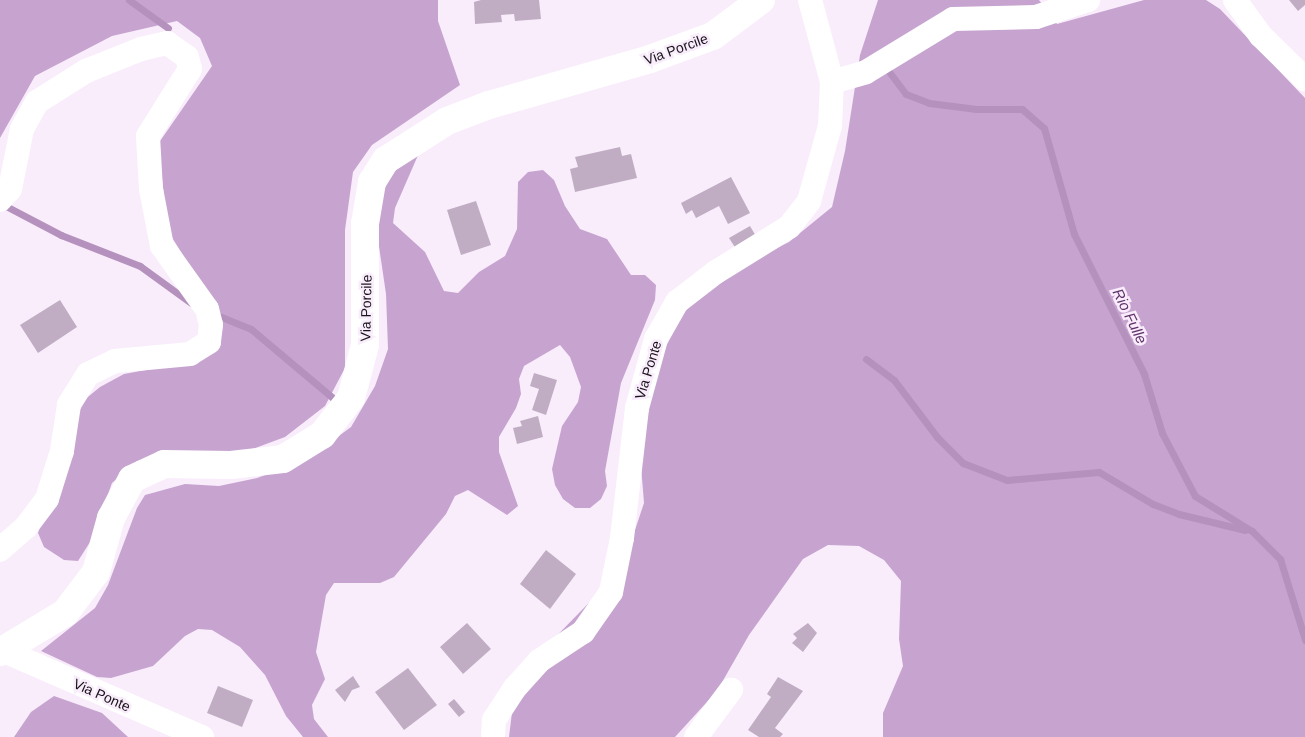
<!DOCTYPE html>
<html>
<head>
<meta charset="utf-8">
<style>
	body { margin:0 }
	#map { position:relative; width:1305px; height:737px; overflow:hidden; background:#f9edfc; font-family:Arial,sans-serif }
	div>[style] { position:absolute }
	.forest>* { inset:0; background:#c7a4d0 }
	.stream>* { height:7px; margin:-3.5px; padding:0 3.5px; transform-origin:3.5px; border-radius:3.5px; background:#b592bd }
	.building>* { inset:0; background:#c0adc4 }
	.street>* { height:24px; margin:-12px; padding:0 12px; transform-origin:12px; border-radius:12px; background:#fff }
	.secondary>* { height:28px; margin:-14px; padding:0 14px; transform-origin:14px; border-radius:14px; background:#fff }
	span { translate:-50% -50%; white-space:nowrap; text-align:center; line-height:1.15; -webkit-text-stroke:5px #f9edfc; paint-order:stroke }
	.street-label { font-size:14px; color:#19121a }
	.water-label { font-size:15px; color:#60336a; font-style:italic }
</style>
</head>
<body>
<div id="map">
	<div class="forest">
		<div style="clip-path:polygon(0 0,438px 0,438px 21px,460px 85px,372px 145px,353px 172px,345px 230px,345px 368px,325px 406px,285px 437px,250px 450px,137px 461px,112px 483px,92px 539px,78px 561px,64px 560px,44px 547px,38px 533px,78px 405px,100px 387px,124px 374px,195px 361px,215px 307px,168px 231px,158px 144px,212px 66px,200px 38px,177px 21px,112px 36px,35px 76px,0 138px)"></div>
		<div style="clip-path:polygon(878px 0,1039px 0,1057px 24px,1144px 0,1206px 0,1220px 9px,1305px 98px,1305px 737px,883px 737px,883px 713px,903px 666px,899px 639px,901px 581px,884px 560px,859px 546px,828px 545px,803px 559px,749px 635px,717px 691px,675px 737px,509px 737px,513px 704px,535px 658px,622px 569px,644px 503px,639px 441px,652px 374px,677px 312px,710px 281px,789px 242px,832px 207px,845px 151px,860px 55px)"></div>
		<div style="clip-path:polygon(419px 153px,395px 208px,393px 223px,425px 252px,444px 291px,458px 293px,479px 272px,505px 256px,517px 229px,518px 182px,528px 172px,543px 170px,554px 180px,565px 206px,580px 229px,607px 239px,631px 275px,645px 275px,656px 285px,655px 300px,621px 383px,605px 471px,607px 486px,601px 499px,590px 508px,575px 508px,563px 499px,555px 485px,552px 469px,562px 426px,578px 402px,581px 387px,570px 357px,560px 345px,524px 366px,519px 379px,521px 394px,516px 408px,499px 437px,499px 452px,518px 506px,507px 515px,468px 490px,455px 496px,446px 514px,394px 577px,380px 583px,334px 583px,326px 595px,316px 652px,325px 679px,312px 705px,314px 719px,328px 737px,303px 737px,286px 716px,265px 675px,240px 647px,212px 630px,198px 629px,185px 636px,153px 666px,111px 678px,97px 677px,41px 651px,95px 608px,108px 585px,137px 508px,145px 495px,185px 484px,219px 486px,257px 478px,306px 460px,351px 427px,375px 386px,388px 349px,386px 294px,376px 226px,386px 179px,404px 160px)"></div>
		<div style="clip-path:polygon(54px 696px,102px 713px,128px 737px,14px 737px,31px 712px)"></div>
	</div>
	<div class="stream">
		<div style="left:129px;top:0;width:48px;rotate:35.7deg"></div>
		<div style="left:890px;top:73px;width:26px;rotate:53deg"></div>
		<div style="left:906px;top:94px;width:25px;rotate:21deg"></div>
		<div style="left:929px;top:103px;width:48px;rotate:7.1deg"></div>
		<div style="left:977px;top:109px;width:45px"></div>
		<div style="left:1022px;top:109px;width:29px;rotate:41deg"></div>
		<div style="left:1044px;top:128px;width:110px;rotate:74.2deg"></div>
		<div style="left:1074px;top:234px;width:157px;rotate:63.4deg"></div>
		<div style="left:1144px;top:374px;width:62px;rotate:73deg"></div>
		<div style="left:1162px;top:433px;width:71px;rotate:62.4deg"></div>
		<div style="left:1195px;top:496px;width:67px;rotate:31.6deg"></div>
		<div style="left:1252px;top:531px;width:40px;rotate:45deg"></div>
		<div style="left:1280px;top:559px;width:85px;rotate:72.8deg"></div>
		<div style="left:2px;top:204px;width:67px;rotate:27.7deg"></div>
		<div style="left:61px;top:235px;width:85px;rotate:21.4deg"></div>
		<div style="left:140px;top:266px;width:63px;rotate:36deg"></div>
		<div style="left:214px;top:314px;width:40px;rotate:22deg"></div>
		<div style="left:251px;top:329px;width:116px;rotate:40.1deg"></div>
		<div style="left:866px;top:359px;width:35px;rotate:37deg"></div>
		<div style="left:894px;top:380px;width:71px;rotate:53deg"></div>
		<div style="left:937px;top:437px;width:37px;rotate:45deg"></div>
		<div style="left:963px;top:463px;width:47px;rotate:21.1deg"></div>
		<div style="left:1007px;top:480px;width:92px;rotate:-5deg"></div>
		<div style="left:1099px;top:472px;width:63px;rotate:30.7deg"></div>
		<div style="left:1153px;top:504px;width:28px;rotate:21deg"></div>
		<div style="left:1179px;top:514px;width:68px;rotate:13.6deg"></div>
	</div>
	<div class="building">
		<div style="clip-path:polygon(481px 0,539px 0,541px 19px,515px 21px,514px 14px,501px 15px,502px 22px,475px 24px,474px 2px)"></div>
		<div style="clip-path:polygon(1289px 0,1305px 0,1305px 5px,1298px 11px)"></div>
		<div style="clip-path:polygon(620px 147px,622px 156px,631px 154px,637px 178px,575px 192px,570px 169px,578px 167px,575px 157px)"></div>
		<div style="clip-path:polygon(731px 177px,750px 213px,728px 224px,719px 206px,696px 218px,692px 210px,686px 214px,681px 203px)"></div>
		<div style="clip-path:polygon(476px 201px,491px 245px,461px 255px,447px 210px)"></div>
		<div style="clip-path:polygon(750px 226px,760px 243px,740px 255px,729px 238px)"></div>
		<div style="clip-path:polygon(60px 300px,77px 327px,38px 353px,20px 325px)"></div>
		<div style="clip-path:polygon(534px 373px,557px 380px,546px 415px,532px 410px,539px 389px,530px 386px)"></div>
		<div style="clip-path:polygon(538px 416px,543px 437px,517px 444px,513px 428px,522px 426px,520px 421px)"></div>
		<div style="clip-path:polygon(546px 550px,576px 574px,550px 609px,520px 584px)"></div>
		<div style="clip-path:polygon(467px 623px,491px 649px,463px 674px,440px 647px)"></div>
		<div style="clip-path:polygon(808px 623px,817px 633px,803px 652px,792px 643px,797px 638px,793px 634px)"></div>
		<div style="clip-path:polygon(408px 668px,437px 705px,404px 730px,375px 692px)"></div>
		<div style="clip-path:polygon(353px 676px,360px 687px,352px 690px,345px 702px,335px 690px)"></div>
		<div style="clip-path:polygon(778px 677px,803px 691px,775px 728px,783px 734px,780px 737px,759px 737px,748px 730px,771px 697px,767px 694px)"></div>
		<div style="clip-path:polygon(218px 686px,253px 700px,242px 727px,207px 713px)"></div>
		<div style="clip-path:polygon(454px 699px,465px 712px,459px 717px,448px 704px)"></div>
	</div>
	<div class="street">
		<div style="left:1235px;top:0;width:44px;rotate:54.2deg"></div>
		<div style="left:1261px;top:36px;width:62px;rotate:44.3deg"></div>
		<div style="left:832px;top:82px;width:35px;rotate:-16deg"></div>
		<div style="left:866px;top:72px;width:102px;rotate:-31.3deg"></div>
		<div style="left:953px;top:19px;width:83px;rotate:-1.4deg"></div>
		<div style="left:1036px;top:17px;width:55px;rotate:-18.1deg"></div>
		<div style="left:0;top:200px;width:15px;rotate:-48deg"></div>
		<div style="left:10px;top:189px;width:61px;rotate:-78.7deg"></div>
		<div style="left:22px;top:129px;width:31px;rotate:-61deg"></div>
		<div style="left:37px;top:102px;width:58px;rotate:-32.3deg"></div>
		<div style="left:86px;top:71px;width:59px;rotate:-21.8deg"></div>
		<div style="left:141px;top:49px;width:27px;rotate:-13deg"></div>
		<div style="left:167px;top:43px;width:24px;rotate:35deg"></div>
		<div style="left:187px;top:57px;width:12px;rotate:76deg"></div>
		<div style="left:190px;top:69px;width:79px;rotate:122.1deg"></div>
		<div style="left:148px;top:136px;width:53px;rotate:86.8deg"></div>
		<div style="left:151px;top:189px;width:58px;rotate:79.1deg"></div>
		<div style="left:162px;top:246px;width:77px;rotate:54.5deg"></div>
		<div style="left:207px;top:309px;width:16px;rotate:76deg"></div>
		<div style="left:211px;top:325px;width:17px;rotate:97deg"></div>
		<div style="left:209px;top:342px;width:22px;rotate:148deg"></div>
		<div style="left:190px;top:354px;width:75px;rotate:174.7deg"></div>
		<div style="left:115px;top:361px;width:30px;rotate:154deg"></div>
		<div style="left:88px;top:374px;width:36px;rotate:122deg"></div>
		<div style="left:69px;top:405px;width:47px;rotate:98.7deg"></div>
		<div style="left:62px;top:451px;width:50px;rotate:107.4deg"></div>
		<div style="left:47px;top:499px;width:35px;rotate:127deg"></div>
		<div style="left:26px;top:527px;width:35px;rotate:139deg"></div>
		<div style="left:4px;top:651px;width:216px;rotate:23.5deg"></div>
		<div style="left:493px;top:737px;width:17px;rotate:-87deg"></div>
		<div style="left:494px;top:720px;width:38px;rotate:-57deg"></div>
		<div style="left:515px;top:688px;width:36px;rotate:-48deg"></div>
		<div style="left:539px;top:661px;width:53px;rotate:-33.4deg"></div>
		<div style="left:583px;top:632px;width:49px;rotate:-55deg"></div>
		<div style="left:611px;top:592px;width:55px;rotate:-78.5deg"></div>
		<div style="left:622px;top:538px;width:131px;rotate:-83.4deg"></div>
		<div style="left:637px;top:408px;width:72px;rotate:-74.6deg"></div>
		<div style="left:656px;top:339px;width:43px;rotate:-60.4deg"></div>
		<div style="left:677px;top:302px;width:49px;rotate:-37.6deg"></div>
		<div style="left:716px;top:272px;width:86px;rotate:-31.7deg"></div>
		<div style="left:789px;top:227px;width:33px;rotate:-52deg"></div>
		<div style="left:809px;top:201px;width:78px;rotate:-74.4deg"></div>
		<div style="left:830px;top:126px;width:44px;rotate:-87.4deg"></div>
		<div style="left:832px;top:82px;width:85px;rotate:-105deg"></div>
		<div style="left:696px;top:737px;width:59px;rotate:-53.3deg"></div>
	</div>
	<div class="secondary">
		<div style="left:0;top:652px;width:76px;rotate:-31deg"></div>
		<div style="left:65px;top:613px;width:51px;rotate:-52.9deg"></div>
		<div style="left:96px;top:572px;width:56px;rotate:-74.5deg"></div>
		<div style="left:111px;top:518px;width:44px;rotate:-61.7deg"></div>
		<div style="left:132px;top:479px;width:35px;rotate:-25deg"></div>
		<div style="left:164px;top:464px;width:67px;rotate:0.9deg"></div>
		<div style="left:231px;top:465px;width:52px;rotate:-6.6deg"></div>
		<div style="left:283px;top:459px;width:46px;rotate:-31.6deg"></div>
		<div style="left:322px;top:435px;width:47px;rotate:-51.9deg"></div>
		<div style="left:351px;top:398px;width:55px;rotate:-75.2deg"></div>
		<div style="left:365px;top:345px;width:121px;rotate:-90deg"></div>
		<div style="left:365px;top:224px;width:43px;rotate:-80.5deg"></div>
		<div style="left:372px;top:182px;width:26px;rotate:-58deg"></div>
		<div style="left:386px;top:160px;width:72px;rotate:-32.6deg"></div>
		<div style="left:447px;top:121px;width:45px;rotate:-20.9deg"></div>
		<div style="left:489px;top:105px;width:167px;rotate:-15.9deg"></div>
		<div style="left:650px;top:59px;width:67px;rotate:-20.1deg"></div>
		<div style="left:713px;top:36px;width:60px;rotate:-36.9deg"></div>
	</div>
	<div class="street-label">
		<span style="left:676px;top:49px;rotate:-20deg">Via Porcile</span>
		<span style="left:366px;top:308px;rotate:-89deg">Via Porcile</span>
		<span style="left:648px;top:370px;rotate:-73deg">Via Ponte</span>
		<span style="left:102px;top:695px;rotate:24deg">Via Ponte</span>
	</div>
	<div class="water-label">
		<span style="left:1130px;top:316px;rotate:64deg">Rio Fulle</span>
	</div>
</div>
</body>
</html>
